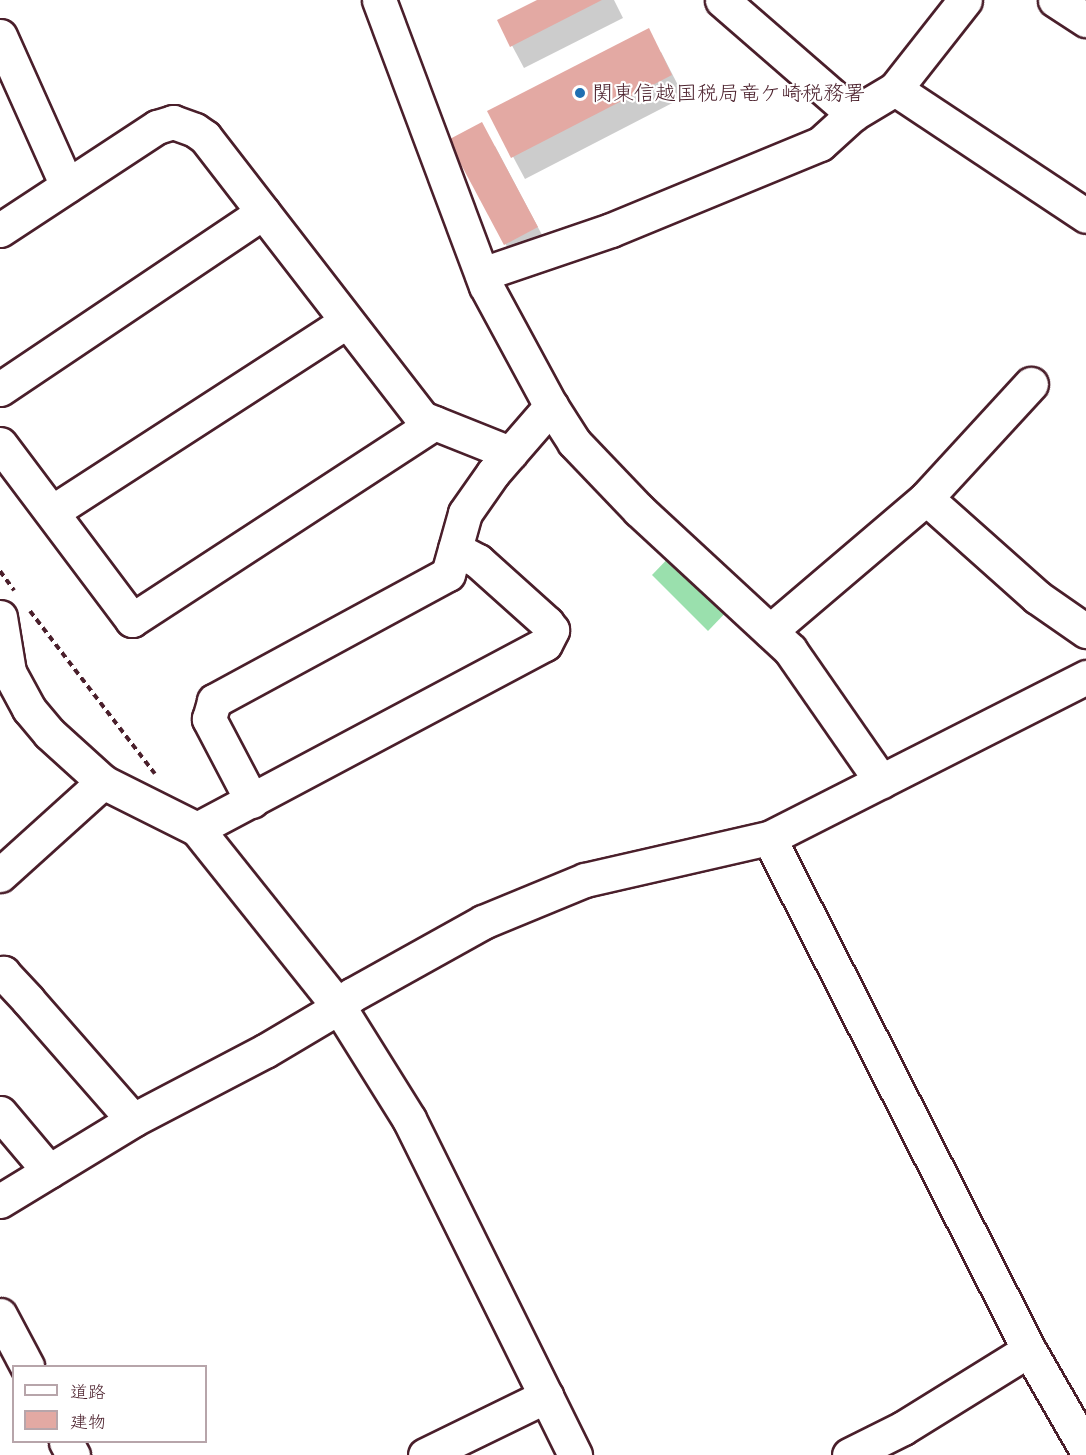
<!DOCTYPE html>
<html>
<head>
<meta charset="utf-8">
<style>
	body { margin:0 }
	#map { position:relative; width:1086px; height:1455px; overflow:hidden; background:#fff; font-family:Itim,"Klee One",sans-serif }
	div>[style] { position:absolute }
	.green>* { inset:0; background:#9ae0ad }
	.shadow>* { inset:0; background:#0003 }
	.building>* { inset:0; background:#e3a9a3 }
	.path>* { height:4px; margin-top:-2px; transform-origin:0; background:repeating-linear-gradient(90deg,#4a1f2b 0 6px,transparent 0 10.5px) }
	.roads { filter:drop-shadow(2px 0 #4a1f2b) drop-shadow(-2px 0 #4a1f2b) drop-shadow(0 2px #4a1f2b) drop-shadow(0 -2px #4a1f2b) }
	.minor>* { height:33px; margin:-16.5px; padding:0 16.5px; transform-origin:16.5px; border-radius:16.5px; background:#fff }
	.dots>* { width:16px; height:16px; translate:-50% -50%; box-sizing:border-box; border:3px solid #fff; border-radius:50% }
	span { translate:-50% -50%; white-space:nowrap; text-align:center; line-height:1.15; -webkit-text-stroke:4.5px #fff; paint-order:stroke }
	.poi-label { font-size:21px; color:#4a1f2b }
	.left { translate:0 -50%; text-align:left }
	.legend { position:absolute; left:12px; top:1365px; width:195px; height:78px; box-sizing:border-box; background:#fff; border:2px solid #b7a5aa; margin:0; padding:8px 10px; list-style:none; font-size:18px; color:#4a1f2b }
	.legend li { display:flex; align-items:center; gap:12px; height:30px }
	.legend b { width:30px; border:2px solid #b7a5aa }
</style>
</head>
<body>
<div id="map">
	<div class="green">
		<div style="clip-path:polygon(677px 549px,733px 605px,708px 631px,652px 575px)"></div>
	</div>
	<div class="shadow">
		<div style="clip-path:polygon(540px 0,614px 0,623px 18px,524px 68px,499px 21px)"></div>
		<div style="clip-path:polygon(661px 52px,684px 97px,525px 179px,489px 112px)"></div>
		<div style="clip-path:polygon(450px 141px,495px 146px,550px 250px,518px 267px)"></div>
	</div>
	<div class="building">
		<div style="clip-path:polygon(537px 0,602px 0,510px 47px,497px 20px)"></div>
		<div style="clip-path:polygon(649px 28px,672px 75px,511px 158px,487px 111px)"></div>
		<div style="clip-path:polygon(482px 122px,538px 227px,504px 245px,448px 140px)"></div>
	</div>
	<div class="path">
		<div style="left:0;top:571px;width:24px;rotate:54deg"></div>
		<div style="left:30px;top:611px;width:205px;rotate:52.5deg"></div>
	</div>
	<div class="roads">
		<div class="minor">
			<div style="left:379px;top:0;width:305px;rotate:69.5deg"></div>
			<div style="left:486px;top:286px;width:136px;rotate:61.6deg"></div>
			<div style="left:551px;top:406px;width:43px;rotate:57.4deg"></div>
			<div style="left:574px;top:442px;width:94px;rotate:46.3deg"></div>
			<div style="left:639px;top:510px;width:206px;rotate:42.8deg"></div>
			<div style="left:790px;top:650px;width:160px;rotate:55.2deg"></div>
			<div style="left:722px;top:0;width:174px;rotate:41deg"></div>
			<div style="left:1055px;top:0;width:37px;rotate:33deg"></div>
			<div style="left:0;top:36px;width:164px;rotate:65.9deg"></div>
			<div style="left:895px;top:89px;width:229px;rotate:33.6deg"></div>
			<div style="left:0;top:230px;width:188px;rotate:-33.3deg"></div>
			<div style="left:157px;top:127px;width:17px;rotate:-17deg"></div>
			<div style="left:173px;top:122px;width:23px;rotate:20deg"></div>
			<div style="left:195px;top:130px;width:12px;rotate:35deg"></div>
			<div style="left:205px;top:137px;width:355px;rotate:52.3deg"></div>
			<div style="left:422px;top:418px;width:95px;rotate:21.7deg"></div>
			<div style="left:482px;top:274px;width:136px;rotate:-18.8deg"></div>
			<div style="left:611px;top:230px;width:226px;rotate:-22.4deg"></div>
			<div style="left:820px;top:144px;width:45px;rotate:-42.3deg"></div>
			<div style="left:853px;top:114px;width:49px;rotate:-30.8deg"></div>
			<div style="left:895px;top:89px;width:113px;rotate:-51.8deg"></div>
			<div style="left:0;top:389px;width:317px;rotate:-33.9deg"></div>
			<div style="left:0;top:444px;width:220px;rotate:53.1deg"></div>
			<div style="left:132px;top:620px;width:361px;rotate:-33.1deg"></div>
			<div style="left:926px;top:498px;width:149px;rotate:41.7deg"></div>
			<div style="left:1037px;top:597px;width:60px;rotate:34.8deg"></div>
			<div style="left:52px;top:512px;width:351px;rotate:-32.9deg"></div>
			<div style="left:0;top:617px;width:56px;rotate:80.7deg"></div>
			<div style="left:9px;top:672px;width:42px;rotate:61.6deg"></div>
			<div style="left:29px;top:709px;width:31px;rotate:50deg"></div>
			<div style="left:49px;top:733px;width:73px;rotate:42.2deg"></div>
			<div style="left:103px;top:782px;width:105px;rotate:26.6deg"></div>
			<div style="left:197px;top:829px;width:394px;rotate:-28deg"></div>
			<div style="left:545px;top:644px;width:16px;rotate:-63deg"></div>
			<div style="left:552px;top:630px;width:9px;rotate:-126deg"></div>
			<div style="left:547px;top:623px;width:93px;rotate:-138.1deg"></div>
			<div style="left:478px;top:561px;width:26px;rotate:-152deg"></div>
			<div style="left:770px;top:631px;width:205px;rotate:-40.4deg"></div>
			<div style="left:926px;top:498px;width:155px;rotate:-47.4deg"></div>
			<div style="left:252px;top:801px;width:93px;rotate:-117.7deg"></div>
			<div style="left:209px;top:719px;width:19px;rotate:-74deg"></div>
			<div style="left:214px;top:701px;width:266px;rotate:-28.5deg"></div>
			<div style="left:448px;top:574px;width:63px;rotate:-74.4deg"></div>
			<div style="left:465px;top:513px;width:49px;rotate:-55deg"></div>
			<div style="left:493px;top:473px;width:89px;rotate:-49.1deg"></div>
			<div style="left:197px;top:829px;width:228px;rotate:51.4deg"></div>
			<div style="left:339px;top:1007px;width:132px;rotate:58deg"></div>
			<div style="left:409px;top:1119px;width:375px;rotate:63.7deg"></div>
			<div style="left:769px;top:838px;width:574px;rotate:63.08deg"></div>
			<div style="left:1029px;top:1350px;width:114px;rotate:60.1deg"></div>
			<div style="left:0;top:875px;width:139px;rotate:-42.1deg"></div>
			<div style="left:0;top:975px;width:4px;rotate:-34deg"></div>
			<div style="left:3px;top:973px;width:37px;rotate:47deg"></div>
			<div style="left:28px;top:1000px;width:159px;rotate:48.8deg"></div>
			<div style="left:0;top:1113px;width:76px;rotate:49.8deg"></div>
			<div style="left:0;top:1201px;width:156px;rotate:-31.3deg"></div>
			<div style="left:133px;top:1120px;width:149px;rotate:-27.6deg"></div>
			<div style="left:265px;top:1051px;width:86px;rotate:-30.7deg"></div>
			<div style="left:339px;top:1007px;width:18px;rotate:-43deg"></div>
			<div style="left:352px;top:995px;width:150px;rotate:-29.1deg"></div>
			<div style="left:483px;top:922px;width:110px;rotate:-22.4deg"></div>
			<div style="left:585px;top:880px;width:189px;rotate:-12.9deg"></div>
			<div style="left:769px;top:838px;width:356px;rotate:-26.9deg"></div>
			<div style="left:0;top:1315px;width:58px;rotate:62.1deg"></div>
			<div style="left:66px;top:1442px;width:15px;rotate:62deg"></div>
			<div style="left:425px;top:1455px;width:135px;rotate:-26deg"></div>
			<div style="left:849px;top:1455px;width:60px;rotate:-26.6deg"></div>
			<div style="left:903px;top:1428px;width:148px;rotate:-31.8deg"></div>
		</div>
	</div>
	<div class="dots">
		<div style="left:580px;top:93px;background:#1f6fb2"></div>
	</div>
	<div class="poi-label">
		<span class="left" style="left:592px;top:93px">関東信越国税局竜ケ崎税務署</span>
	</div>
	<ul class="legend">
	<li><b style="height:8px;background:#fff"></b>道路</li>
	<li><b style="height:16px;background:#e3a9a3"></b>建物</li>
	</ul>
</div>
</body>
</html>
